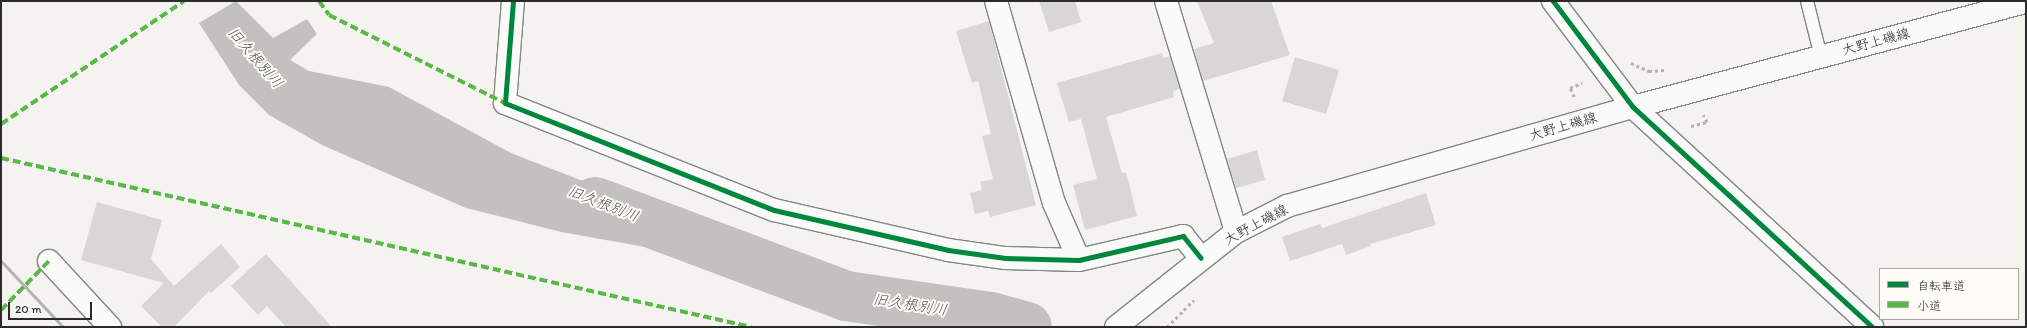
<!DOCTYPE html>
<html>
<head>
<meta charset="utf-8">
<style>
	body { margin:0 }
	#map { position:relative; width:2027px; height:328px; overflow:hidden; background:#f4f3f0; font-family:Itim,"Klee One",sans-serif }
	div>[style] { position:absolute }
	.water>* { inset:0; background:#c2c1be }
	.river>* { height:50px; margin:-25px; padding:0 25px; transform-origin:25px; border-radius:25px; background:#c2c1be }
	.building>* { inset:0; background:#d8d7d5 }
	.path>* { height:2.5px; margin-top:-1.25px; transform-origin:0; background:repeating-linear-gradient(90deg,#b3b2b1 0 3px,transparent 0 6px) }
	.roads { filter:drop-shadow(1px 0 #858584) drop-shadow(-1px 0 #858584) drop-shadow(0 1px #858584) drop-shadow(0 -1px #858584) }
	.service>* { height:12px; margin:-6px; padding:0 6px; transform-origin:6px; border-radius:6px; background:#fafaf8 }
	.minor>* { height:22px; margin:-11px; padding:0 11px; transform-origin:11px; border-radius:11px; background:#fafaf8 }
	.tertiary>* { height:22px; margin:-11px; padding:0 11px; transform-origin:11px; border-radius:11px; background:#fafaf8 }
	.secondary>* { height:22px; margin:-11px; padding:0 11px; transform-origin:11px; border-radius:11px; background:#fafaf8 }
	.rail>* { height:3px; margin:-1.5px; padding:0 1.5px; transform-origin:1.5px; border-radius:1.5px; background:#b3b2b1 }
	.quiet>* { height:4px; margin-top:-2px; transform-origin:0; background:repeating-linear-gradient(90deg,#58b947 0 8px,transparent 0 12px) }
	.cycleway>* { height:5px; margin:-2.5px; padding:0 2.5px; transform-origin:2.5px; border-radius:2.5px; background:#00873e }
	span { translate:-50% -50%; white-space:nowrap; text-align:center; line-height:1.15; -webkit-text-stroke:4px #fdfcf7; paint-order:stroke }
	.street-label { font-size:14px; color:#2b2b2b }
	.water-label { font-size:15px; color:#585857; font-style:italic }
	.frame { position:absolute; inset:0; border:2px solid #2b2b2b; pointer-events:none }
	.legend { position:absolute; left:1879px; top:268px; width:140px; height:52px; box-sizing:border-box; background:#fdfcf7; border:1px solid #a9a8a5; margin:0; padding:5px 7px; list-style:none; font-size:12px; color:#2b2b2b }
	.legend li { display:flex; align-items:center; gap:8px; height:20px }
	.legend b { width:20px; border:1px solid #a9a8a5 }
	.scale { position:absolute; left:8px; top:302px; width:84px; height:18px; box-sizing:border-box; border:2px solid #2b2b2b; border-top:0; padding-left:5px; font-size:12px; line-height:14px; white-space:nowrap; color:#2b2b2b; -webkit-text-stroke:3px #fdfcf7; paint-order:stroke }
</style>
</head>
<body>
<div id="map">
	<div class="water">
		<div style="clip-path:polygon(236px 1px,273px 38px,307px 19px,317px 34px,290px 60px,309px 71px,389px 87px,511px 153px,665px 213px,651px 248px,561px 232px,466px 208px,322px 145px,269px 115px,239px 85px,199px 23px)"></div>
	</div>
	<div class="river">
		<div style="left:595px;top:202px;width:268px;rotate:20.5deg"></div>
		<div style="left:846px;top:296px;width:146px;rotate:8.3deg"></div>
		<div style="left:990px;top:317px;width:38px;rotate:15deg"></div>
	</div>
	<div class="building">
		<div style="clip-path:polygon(1039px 1px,1075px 1px,1081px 22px,1049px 32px)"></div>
		<div style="clip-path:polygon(1197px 1px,1271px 1px,1290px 55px,1203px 81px,1194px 49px,1214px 43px)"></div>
		<div style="clip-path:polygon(989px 21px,1036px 205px,990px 217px,988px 211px,975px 214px,970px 193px,982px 190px,980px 182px,993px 179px,982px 136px,991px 134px,978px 81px,972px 83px,956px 31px)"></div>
		<div style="clip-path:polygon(1162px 53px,1163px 58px,1170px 56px,1180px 89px,1173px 91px,1174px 97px,1106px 117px,1122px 173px,1126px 172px,1137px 216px,1085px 230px,1073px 185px,1097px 179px,1081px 119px,1069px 122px,1057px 83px)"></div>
		<div style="clip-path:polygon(1295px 57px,1339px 70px,1326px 114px,1282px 101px)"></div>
		<div style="clip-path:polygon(1257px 150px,1265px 180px,1236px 188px,1227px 159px)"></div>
		<div style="clip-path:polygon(1426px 193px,1436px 225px,1370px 244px,1371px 246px,1346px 255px,1342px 244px,1290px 261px,1282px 237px,1320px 224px,1322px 228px)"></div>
		<div style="clip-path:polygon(97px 202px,162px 220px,151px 259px,174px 286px,221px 244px,240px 267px,211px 293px,209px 291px,174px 327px,162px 327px,141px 306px,164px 283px,81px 260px)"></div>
		<div style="clip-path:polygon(266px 254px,332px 327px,286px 327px,267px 306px,258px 315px,231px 286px)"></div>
	</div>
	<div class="path">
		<div style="left:1631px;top:63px;width:20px;rotate:24deg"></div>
		<div style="left:1649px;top:71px;width:17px;rotate:-3deg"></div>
		<div style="left:1574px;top:97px;width:10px;rotate:-114deg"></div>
		<div style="left:1570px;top:88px;width:13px;rotate:-23deg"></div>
		<div style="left:1691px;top:126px;width:16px;rotate:-14deg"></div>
		<div style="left:1707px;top:122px;width:8px;rotate:-120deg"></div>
		<div style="left:1167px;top:327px;width:38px;rotate:-45deg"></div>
	</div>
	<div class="roads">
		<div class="service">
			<div style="left:1807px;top:1px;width:58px;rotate:76deg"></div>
		</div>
		<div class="minor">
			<div style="left:513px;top:1px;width:102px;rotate:94.5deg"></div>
			<div style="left:505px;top:103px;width:289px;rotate:21.7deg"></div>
			<div style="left:774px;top:210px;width:179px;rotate:12.9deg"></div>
			<div style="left:948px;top:250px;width:58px;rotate:8deg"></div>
			<div style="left:1005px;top:258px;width:74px;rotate:1.5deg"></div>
			<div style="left:1079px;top:260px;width:107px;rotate:-13deg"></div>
			<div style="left:1183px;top:236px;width:28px;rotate:51deg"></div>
			<div style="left:996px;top:1px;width:210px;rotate:74deg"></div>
			<div style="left:1054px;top:203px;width:62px;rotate:66.3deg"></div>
			<div style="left:1166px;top:1px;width:241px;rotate:73.1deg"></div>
			<div style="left:49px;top:261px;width:90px;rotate:47.3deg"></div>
		</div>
		<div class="tertiary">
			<div style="left:1553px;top:1px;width:133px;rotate:53deg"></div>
			<div style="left:1633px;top:107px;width:325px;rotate:42.6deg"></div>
		</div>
		<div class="secondary">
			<div style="left:1116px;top:327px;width:153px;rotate:-38.4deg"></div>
			<div style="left:1236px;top:232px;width:57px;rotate:-27deg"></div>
			<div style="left:1287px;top:206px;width:360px;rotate:-16deg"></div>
			<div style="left:1633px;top:107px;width:407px;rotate:-15deg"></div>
		</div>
	</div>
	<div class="rail">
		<div style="left:1px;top:261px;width:91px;rotate:46.8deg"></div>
	</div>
	<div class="quiet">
		<div style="left:319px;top:1px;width:17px;rotate:54deg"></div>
		<div style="left:329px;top:15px;width:197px;rotate:26.6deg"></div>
		<div style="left:1px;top:124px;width:220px;rotate:-33.9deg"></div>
		<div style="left:1px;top:158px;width:769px;rotate:12.7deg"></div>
		<div style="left:1px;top:310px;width:69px;rotate:-45.6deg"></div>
	</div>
	<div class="cycleway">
		<div style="left:513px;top:1px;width:102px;rotate:94.5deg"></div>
		<div style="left:505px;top:103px;width:289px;rotate:21.7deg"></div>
		<div style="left:774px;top:210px;width:179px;rotate:12.9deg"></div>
		<div style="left:948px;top:250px;width:58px;rotate:8deg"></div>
		<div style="left:1005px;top:258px;width:74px;rotate:1.5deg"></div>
		<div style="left:1079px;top:260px;width:107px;rotate:-13deg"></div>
		<div style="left:1183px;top:236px;width:28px;rotate:51deg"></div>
		<div style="left:1553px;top:1px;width:133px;rotate:53deg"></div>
		<div style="left:1633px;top:107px;width:325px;rotate:42.6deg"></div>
	</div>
	<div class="street-label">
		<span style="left:1876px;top:42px;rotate:-15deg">大野上磯線</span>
		<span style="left:1563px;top:127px;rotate:-16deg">大野上磯線</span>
		<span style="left:1256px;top:225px;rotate:-28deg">大野上磯線</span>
	</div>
	<div class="water-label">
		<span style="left:255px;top:58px;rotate:49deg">旧久根別川</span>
		<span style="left:603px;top:204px;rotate:21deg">旧久根別川</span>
		<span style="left:910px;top:305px;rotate:9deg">旧久根別川</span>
	</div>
	<div class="frame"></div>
	<ul class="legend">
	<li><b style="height:5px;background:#00873e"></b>自転車道</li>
	<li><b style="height:5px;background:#58b947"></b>小道</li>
	</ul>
	<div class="scale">20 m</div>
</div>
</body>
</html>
